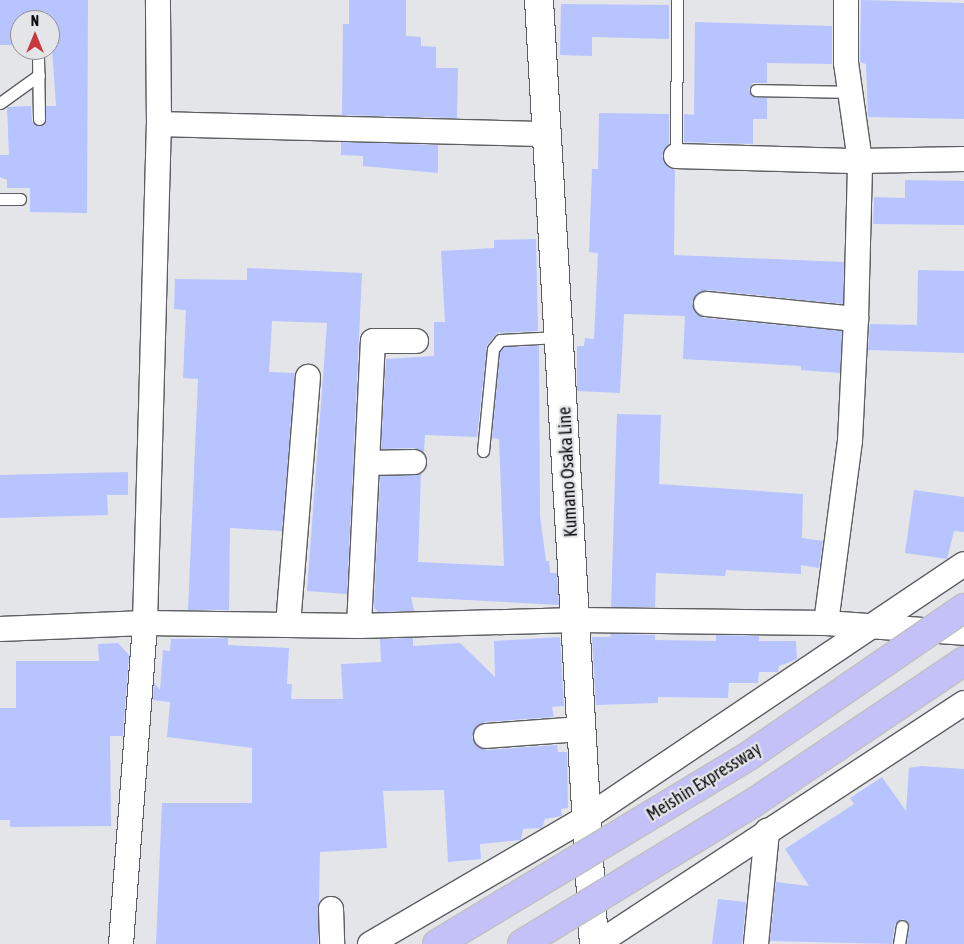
<!DOCTYPE html>
<html>
<head>
<meta charset="utf-8">
<style>
	body { margin:0 }
	#map { position:relative; width:964px; height:944px; overflow:hidden; background:#e4e5e9; font-family:"Asap Condensed",sans-serif }
	div>[style] { position:absolute }
	.building>* { inset:0; background:#b7c4ff }
	.roads { filter:drop-shadow(1px 0 #5d5e61) drop-shadow(-1px 0 #5d5e61) drop-shadow(0 1px #5d5e61) drop-shadow(0 -1px #5d5e61) }
	.lane>* { height:11px; margin:-5.5px; padding:0 5.5px; transform-origin:5.5px; border-radius:5.5px; background:#fff }
	.street>* { height:24px; margin:-12px; padding:0 12px; transform-origin:12px; border-radius:12px; background:#fff }
	.secondary>* { height:28px; margin:-14px; padding:0 14px; transform-origin:14px; border-radius:14px; background:#fff }
	.bridges { filter:drop-shadow(1px 0 #c0c0c1) drop-shadow(-1px 0 #c0c0c1) drop-shadow(0 1px #c0c0c1) drop-shadow(0 -1px #c0c0c1) }
	.highway-bridge>* { height:28px; margin:-14px; padding:0 14px; transform-origin:14px; border-radius:14px; background:#c4c1f8 }
	span { translate:-50% -50%; white-space:nowrap; text-align:center; line-height:1.15; -webkit-text-stroke:4.5px #e4e5e9; paint-order:stroke }
	.street-label { font-size:18px; color:#0d0d0f }
	.north { position:absolute; left:10px; top:10px; width:50px; height:50px; box-sizing:border-box; background:#e4e5e9; border:1px solid #8e8f92; border-radius:50%; rotate:0deg; font-size:14px; font-weight:700; line-height:20px; text-align:center; color:#0d0d0f }
	.north::after { content:''; display:block; margin:auto; width:18px; height:22px; background:#c7383c; clip-path:polygon(50% 0,100% 100%,50% 72%,0 100%) }
</style>
</head>
<body>
<div id="map">
	<div class="building">
		<div style="clip-path:polygon(0 0,88px 0,87px 213px,30px 212px,30px 188px,7px 188px,7px 180px,0 177px,0 155px,9px 155px,7px 107px,31px 106px,32px 122px,40px 126px,46px 122px,46px 106px,56px 106px,50px 20px,20px 20px,20px 45px,0 45px)"></div>
		<div style="clip-path:polygon(349px 0,406px 0,406px 36px,421px 37px,421px 46px,436px 47px,436px 68px,458px 68px,457px 118px,342px 115px,343px 24px,349px 24px)"></div>
		<div style="clip-path:polygon(861px 0,964px 3px,964px 119px,868px 117px,866px 64px,860px 62px)"></div>
		<div style="clip-path:polygon(561px 4px,669px 5px,669px 39px,592px 37px,592px 56px,560px 55px)"></div>
		<div style="clip-path:polygon(695px 22px,832px 26px,832px 64px,767px 63px,767px 83px,753px 83px,749px 89px,753px 97px,767px 98px,767px 119px,753px 119px,753px 144px,684px 142px,684px 114px,694px 115px)"></div>
		<div style="clip-path:polygon(599px 113px,669px 114px,669px 145px,662px 156px,668px 167px,675px 170px,674px 255px,844px 262px,843px 304px,707px 290px,695px 296px,692px 303px,698px 315px,705px 318px,842px 331px,840px 373px,801px 370px,801px 366px,683px 359px,685px 316px,624px 314px,620px 393px,577px 391px,577px 346px,584px 346px,585px 338px,594px 339px,598px 253px,589px 252px,592px 169px,598px 169px)"></div>
		<div style="clip-path:polygon(341px 142px,438px 145px,438px 173px,363px 166px,363px 156px,341px 155px)"></div>
		<div style="clip-path:polygon(905px 180px,964px 181px,964px 225px,873px 224px,874px 197px,905px 198px)"></div>
		<div style="clip-path:polygon(536px 239px,538px 331px,497px 333px,487px 345px,477px 437px,425px 435px,424px 453px,414px 448px,381px 449px,386px 359px,434px 356px,434px 322px,445px 322px,441px 251px,494px 248px,494px 240px)"></div>
		<div style="clip-path:polygon(247px 268px,362px 273px,347px 594px,307px 591px,327px 323px,272px 321px,269px 372px,295px 373px,282px 531px,230px 528px,229px 610px,188px 610px,198px 379px,183px 378px,186px 310px,174px 309px,175px 279px,247px 280px)"></div>
		<div style="clip-path:polygon(918px 270px,964px 271px,964px 353px,868px 350px,870px 324px,917px 325px)"></div>
		<div style="clip-path:polygon(539px 346px,540px 516px,546px 561px,549px 561px,550px 573px,557px 573px,559px 605px,411px 597px,414px 611px,378px 612px,374px 608px,380px 476px,421px 474px,418px 562px,504px 566px,499px 439px,492px 438px,500px 352px,504px 347px)"></div>
		<div style="clip-path:polygon(617px 414px,661px 415px,659px 484px,803px 494px,802px 538px,823px 541px,819px 568px,801px 565px,801px 574px,726px 570px,725px 576px,656px 573px,655px 607px,611px 607px)"></div>
		<div style="clip-path:polygon(128px 472px,128px 495px,107px 495px,108px 515px,0 518px,0 475px)"></div>
		<div style="clip-path:polygon(914px 490px,964px 497px,964px 532px,954px 531px,947px 559px,905px 553px)"></div>
		<div style="clip-path:polygon(611px 634px,655px 635px,655px 640px,716px 641px,716px 635px,759px 636px,759px 641px,796px 641px,797px 659px,779px 666px,778px 672px,759px 672px,758px 683px,729px 683px,728px 698px,658px 697px,658px 703px,596px 705px,592px 637px,610px 637px)"></div>
		<div style="clip-path:polygon(560px 637px,564px 706px,552px 707px,554px 717px,485px 722px,474px 730px,472px 737px,475px 744px,487px 750px,557px 745px,558px 752px,567px 752px,568px 808px,561px 809px,562px 816px,545px 819px,542px 828px,523px 829px,521px 840px,480px 844px,481px 859px,448px 862px,444px 790px,383px 791px,387px 848px,320px 852px,318px 944px,156px 944px,162px 803px,252px 803px,252px 748px,167px 737px,170px 702px,153px 700px,154px 683px,160px 690px,163px 650px,170px 651px,171px 639px,228px 638px,228px 645px,289px 648px,287px 684px,292px 684px,291px 699px,343px 699px,341px 664px,381px 662px,380px 639px,413px 638px,413px 646px,460px 643px,495px 677px,494px 641px)"></div>
		<div style="clip-path:polygon(118px 643px,129px 655px,123px 736px,110px 736px,111px 826px,10px 827px,10px 820px,0 820px,0 708px,16px 708px,16px 661px,99px 661px,98px 644px)"></div>
		<div style="clip-path:polygon(921px 766px,964px 769px,964px 944px,907px 944px,909px 924px,903px 919px,895px 924px,892px 944px,770px 941px,776px 882px,809px 886px,785px 849px,854px 804px,850px 798px,882px 777px,906px 811px,909px 768px)"></div>
		<div style="clip-path:polygon(718px 899px,746px 902px,742px 944px,712px 944px)"></div>
	</div>
	<div class="roads">
		<div class="lane">
			<div style="left:38px;top:55px;width:64px;rotate:89.1deg"></div>
			<div style="left:756px;top:90px;width:94px;rotate:1.2deg"></div>
			<div style="left:0;top:103px;width:48px;rotate:-35.7deg"></div>
			<div style="left:676px;top:156px;width:156px;rotate:-89.6deg"></div>
			<div style="left:0;top:199px;width:20px"></div>
			<div style="left:483px;top:451px;width:102px;rotate:-84.4deg"></div>
			<div style="left:493px;top:349px;width:11px;rotate:-52deg"></div>
			<div style="left:500px;top:340px;width:59px;rotate:-2.9deg"></div>
			<div style="left:899px;top:944px;width:18px;rotate:-81deg"></div>
		</div>
		<div class="street">
			<div style="left:159px;top:124px;width:388px;rotate:1.5deg"></div>
			<div style="left:676px;top:156px;width:184px;rotate:1.6deg"></div>
			<div style="left:860px;top:161px;width:104px;rotate:-1.1deg"></div>
			<div style="left:706px;top:304px;width:151px;rotate:5.7deg"></div>
			<div style="left:367px;top:463px;width:47px;rotate:-1.2deg"></div>
			<div style="left:826px;top:623px;width:184px;rotate:-82.5deg"></div>
			<div style="left:850px;top:441px;width:122px;rotate:-87.2deg"></div>
			<div style="left:856px;top:319px;width:158px;rotate:-88.5deg"></div>
			<div style="left:860px;top:161px;width:99px;rotate:-98.1deg"></div>
			<div style="left:846px;top:63px;width:63px;rotate:-90deg"></div>
			<div style="left:288px;top:625px;width:249px;rotate:-85.4deg"></div>
			<div style="left:359px;top:626px;width:285px;rotate:-87.2deg"></div>
			<div style="left:373px;top:341px;width:43px"></div>
			<div style="left:0;top:629px;width:145px;rotate:-2.4deg"></div>
			<div style="left:145px;top:623px;width:214px;rotate:0.8deg"></div>
			<div style="left:359px;top:626px;width:218px;rotate:-1.6deg"></div>
			<div style="left:577px;top:620px;width:249px;rotate:0.7deg"></div>
			<div style="left:826px;top:623px;width:138px;rotate:4.1deg"></div>
			<div style="left:486px;top:736px;width:96px;rotate:-4.2deg"></div>
			<div style="left:331px;top:909px;width:35px;rotate:88deg"></div>
			<div style="left:121px;top:944px;width:322px;rotate:-85.7deg"></div>
			<div style="left:145px;top:623px;width:499px;rotate:-88.4deg"></div>
			<div style="left:159px;top:124px;width:124px;rotate:-90.5deg"></div>
			<div style="left:370px;top:944px;width:250px;rotate:-30.3deg"></div>
			<div style="left:586px;top:818px;width:455px;rotate:-33.9deg"></div>
			<div style="left:597px;top:944px;width:439px;rotate:-33.3deg"></div>
			<div style="left:756px;top:944px;width:114px;rotate:-84.4deg"></div>
		</div>
		<div class="secondary">
			<div style="left:539px;top:0;width:946px;rotate:86.67deg"></div>
		</div>
	</div>
	<div class="bridges">
		<div class="highway-bridge">
			<div style="left:437px;top:944px;width:366px;rotate:-31.1deg"></div>
			<div style="left:750px;top:755px;width:260px;rotate:-34.5deg"></div>
			<div style="left:522px;top:944px;width:271px;rotate:-31.4deg"></div>
			<div style="left:753px;top:803px;width:254px;rotate:-33.9deg"></div>
		</div>
	</div>
	<div class="street-label">
		<span style="left:568px;top:472px;rotate:-93deg">Kumano Osaka Line</span>
		<span style="left:704px;top:782px;rotate:-32deg">Meishin Expressway</span>
	</div>
	<div class="north">N</div>
</div>
</body>
</html>
